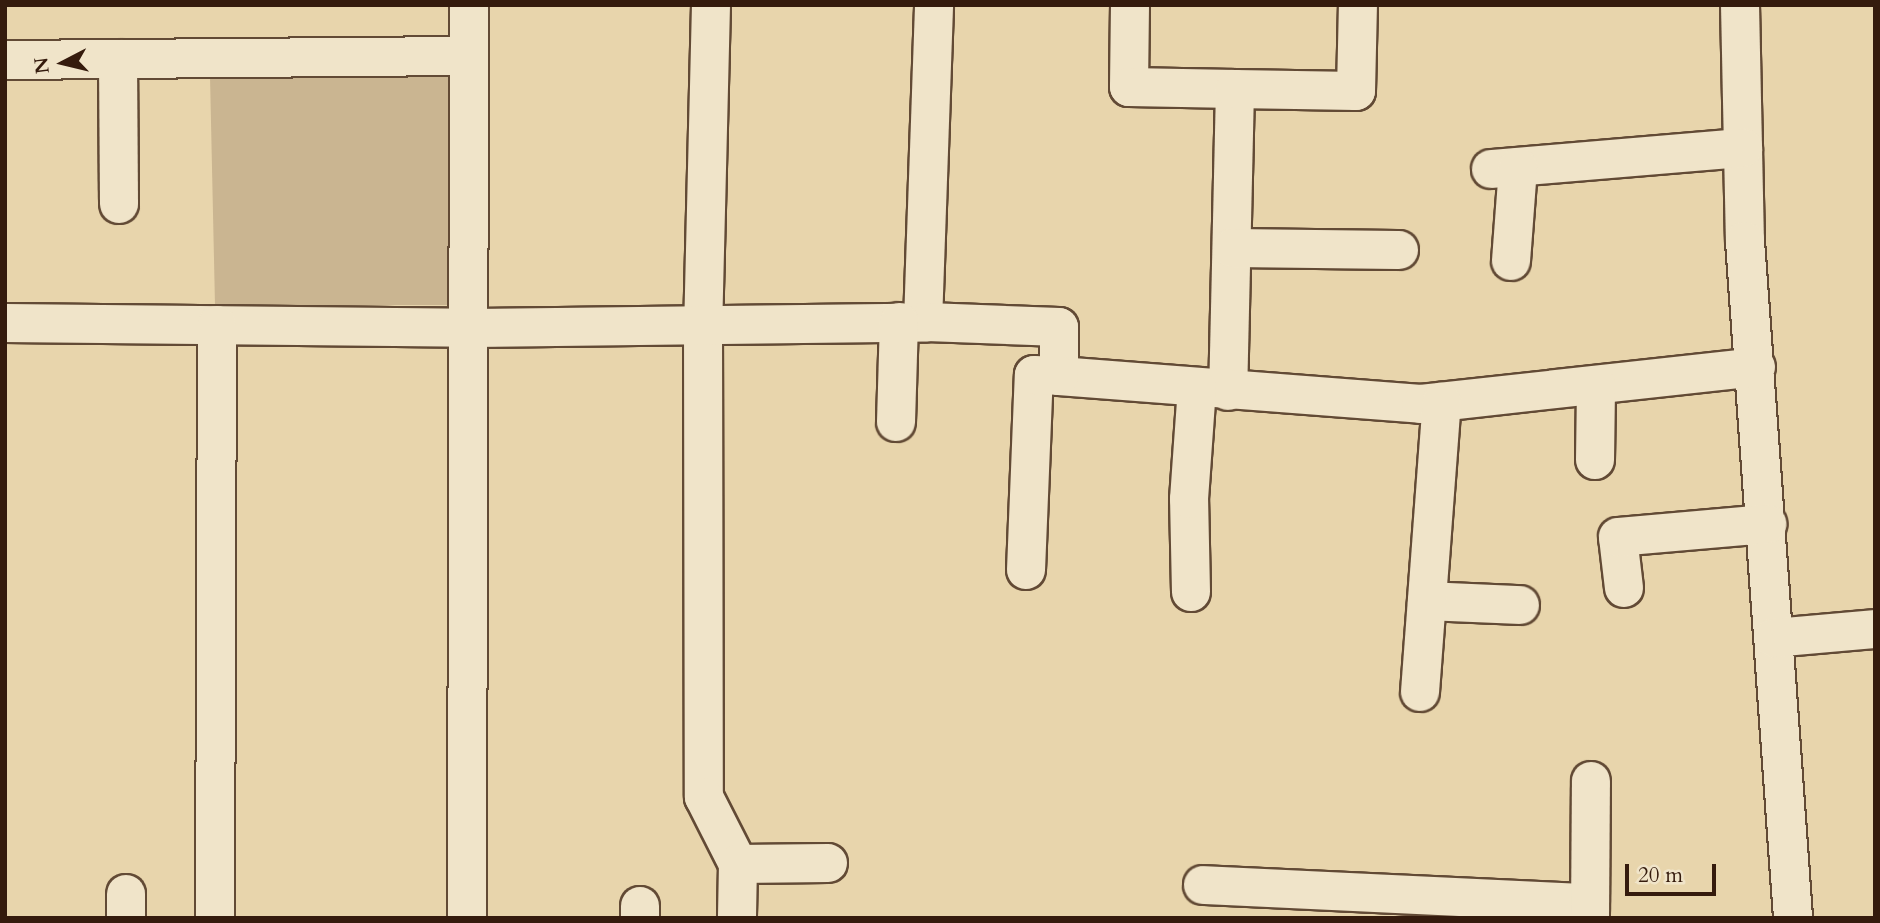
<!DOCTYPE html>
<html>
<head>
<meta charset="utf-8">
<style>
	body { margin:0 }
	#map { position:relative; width:1880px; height:923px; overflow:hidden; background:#e8d5ac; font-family:Cardo,serif }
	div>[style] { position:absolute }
	.green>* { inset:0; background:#cab591 }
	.roads { filter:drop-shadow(2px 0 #624a35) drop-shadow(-2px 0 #624a35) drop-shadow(0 2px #624a35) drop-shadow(0 -2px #624a35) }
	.minor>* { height:38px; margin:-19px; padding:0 19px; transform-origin:19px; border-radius:19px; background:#f0e4c9 }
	span { translate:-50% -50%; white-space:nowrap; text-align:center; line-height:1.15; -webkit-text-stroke:5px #f0e4c9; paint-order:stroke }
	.frame { position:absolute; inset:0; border:7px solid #351b0d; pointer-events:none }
	.north { position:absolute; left:28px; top:28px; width:70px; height:70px; -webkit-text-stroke:5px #f0e4c9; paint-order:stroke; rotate:263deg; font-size:19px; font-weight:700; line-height:28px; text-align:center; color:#351b0d }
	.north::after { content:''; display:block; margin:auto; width:24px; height:32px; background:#351b0d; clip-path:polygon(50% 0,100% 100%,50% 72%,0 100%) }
	.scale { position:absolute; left:1625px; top:864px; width:91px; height:32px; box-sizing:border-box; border:4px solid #351b0d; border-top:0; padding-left:9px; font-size:21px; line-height:24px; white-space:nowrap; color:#351b0d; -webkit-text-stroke:5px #f0e4c9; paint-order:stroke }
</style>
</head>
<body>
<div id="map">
	<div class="green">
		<div style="clip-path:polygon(458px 75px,450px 305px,215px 305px,210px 76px)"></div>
	</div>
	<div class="roads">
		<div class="minor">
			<div style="left:711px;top:5px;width:319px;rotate:91.4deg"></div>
			<div style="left:703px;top:324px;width:473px;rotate:89.9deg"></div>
			<div style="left:704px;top:797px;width:75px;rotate:63.1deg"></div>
			<div style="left:738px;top:864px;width:54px;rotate:91.1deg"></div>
			<div style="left:1130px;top:5px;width:82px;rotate:90.7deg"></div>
			<div style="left:1129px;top:87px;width:106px;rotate:1.1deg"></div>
			<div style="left:1235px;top:89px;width:302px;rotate:91.3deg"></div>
			<div style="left:1740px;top:5px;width:236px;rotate:88.8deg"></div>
			<div style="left:1745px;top:241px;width:679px;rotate:85.94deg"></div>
			<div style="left:118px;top:59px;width:145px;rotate:89.6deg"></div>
			<div style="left:5px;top:60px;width:464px;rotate:-0.5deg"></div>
			<div style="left:1235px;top:89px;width:121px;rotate:0.9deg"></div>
			<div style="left:1356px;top:91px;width:86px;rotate:-88.7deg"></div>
			<div style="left:1491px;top:169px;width:253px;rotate:-4.8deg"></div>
			<div style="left:1232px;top:248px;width:167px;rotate:0.7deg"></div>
			<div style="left:1511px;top:261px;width:94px;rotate:-85.7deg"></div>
			<div style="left:923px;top:322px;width:317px;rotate:-88deg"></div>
			<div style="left:5px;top:323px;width:463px;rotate:0.6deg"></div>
			<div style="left:468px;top:328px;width:459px;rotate:-0.7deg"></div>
			<div style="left:927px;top:322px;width:132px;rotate:2.2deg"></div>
			<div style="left:1059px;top:327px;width:49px;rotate:90deg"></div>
			<div style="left:1059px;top:376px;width:363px;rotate:4.4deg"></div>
			<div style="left:1421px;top:404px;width:337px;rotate:-6.3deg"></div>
			<div style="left:896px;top:422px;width:100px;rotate:-88.3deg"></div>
			<div style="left:1595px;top:460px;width:75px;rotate:-89.2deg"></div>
			<div style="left:1026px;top:570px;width:195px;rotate:-87.7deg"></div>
			<div style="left:1034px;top:375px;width:25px;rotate:2deg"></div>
			<div style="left:1624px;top:588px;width:51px;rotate:-96.7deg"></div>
			<div style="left:1618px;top:537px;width:150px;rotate:-5deg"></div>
			<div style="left:1191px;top:592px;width:93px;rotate:-91.2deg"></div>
			<div style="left:1189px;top:499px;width:111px;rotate:-85.9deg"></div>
			<div style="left:1427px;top:601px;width:93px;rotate:2.5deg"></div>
			<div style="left:1774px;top:638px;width:101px;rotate:-5.1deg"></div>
			<div style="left:1420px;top:692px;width:291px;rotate:-85.7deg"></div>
			<div style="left:738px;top:864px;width:90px;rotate:-0.6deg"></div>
			<div style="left:1203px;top:885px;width:387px;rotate:2.7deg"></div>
			<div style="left:126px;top:894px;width:24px;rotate:90deg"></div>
			<div style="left:640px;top:906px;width:12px;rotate:90deg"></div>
			<div style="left:215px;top:918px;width:593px;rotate:-89.81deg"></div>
			<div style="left:467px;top:918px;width:913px;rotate:-89.87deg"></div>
			<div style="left:1590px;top:918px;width:137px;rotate:-89.6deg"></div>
		</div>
	</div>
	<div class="frame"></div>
	<div class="north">N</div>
	<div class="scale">20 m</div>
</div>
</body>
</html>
